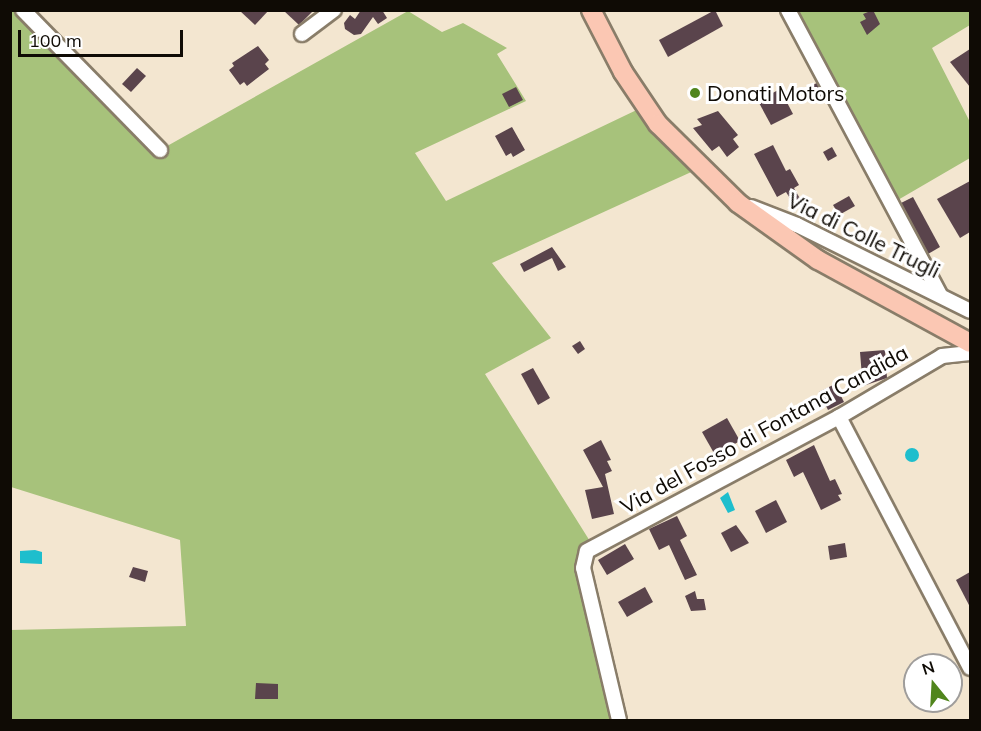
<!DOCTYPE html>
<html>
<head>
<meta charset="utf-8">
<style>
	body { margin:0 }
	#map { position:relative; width:981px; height:731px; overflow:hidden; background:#f3e6d0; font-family:Mulish,sans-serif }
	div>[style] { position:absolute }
	.green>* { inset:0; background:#a7c27b }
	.water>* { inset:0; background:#1ebecd }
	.round { border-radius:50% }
	.building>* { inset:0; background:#5a444c }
	.roads { filter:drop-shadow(2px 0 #897d69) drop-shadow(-2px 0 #897d69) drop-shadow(0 2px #897d69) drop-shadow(0 -2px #897d69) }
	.minor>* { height:14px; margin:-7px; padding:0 7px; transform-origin:7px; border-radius:7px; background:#fff }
	.major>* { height:18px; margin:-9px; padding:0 9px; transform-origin:9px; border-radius:9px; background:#fbc7b3 }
	.dots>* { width:16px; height:16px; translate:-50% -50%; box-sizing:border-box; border:3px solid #fff; border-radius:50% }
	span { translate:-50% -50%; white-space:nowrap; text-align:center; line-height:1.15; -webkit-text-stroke:6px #fff; paint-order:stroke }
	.poi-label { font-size:21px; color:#0f0b05 }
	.left { translate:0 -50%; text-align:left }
	.street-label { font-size:21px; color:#0f0b05 }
	.frame { position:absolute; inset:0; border:12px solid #0f0b05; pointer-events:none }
	.north { position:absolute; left:903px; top:653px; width:60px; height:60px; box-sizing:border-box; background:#fff; border:2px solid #9f9d9b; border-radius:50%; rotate:342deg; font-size:16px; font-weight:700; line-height:24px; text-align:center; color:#0f0b05 }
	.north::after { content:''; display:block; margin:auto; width:21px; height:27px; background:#50851c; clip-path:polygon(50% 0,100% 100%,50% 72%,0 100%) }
	.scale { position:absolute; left:18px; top:30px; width:165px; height:27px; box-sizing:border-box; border:3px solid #0f0b05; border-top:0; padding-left:8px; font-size:18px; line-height:21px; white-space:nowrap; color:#0f0b05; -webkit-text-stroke:4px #fff; paint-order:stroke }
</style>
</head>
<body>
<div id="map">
	<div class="green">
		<div style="clip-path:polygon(11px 11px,25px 11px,160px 150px,408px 11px,442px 32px,463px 23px,507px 48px,497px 54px,526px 101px,415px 153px,446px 201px,645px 106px,700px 168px,492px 263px,551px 338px,485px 374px,593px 546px,583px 556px,619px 720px,11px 720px,10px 630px,186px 626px,180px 540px,11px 487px)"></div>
		<div style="clip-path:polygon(788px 11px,970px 11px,970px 25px,932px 48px,970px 122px,970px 158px,891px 204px)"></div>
	</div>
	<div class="water">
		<div class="round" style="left:905px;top:448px;width:14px;height:14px"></div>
		<div style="clip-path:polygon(728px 492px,735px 510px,728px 513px,720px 498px)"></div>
		<div style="clip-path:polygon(35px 550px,42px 552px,42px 564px,20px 563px,20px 551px)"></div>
	</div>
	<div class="building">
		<div style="clip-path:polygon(239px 10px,269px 10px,255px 25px)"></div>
		<div style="clip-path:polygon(283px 10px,314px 10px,299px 25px)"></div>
		<div style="clip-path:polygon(361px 10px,382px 10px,387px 18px,378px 24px,373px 17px,361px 34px,354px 35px,345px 29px,344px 23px,350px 15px,355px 19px)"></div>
		<div style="clip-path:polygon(715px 10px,723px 26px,668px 57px,659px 40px)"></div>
		<div style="clip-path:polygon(873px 10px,880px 24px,867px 35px,860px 22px,866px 19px,863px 14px)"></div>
		<div style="clip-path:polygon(258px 46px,269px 60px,265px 64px,269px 69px,247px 86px,244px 82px,240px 85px,229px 70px,234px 66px,232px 63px)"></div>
		<div style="clip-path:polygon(970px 49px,970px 87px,950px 62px)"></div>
		<div style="clip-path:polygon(137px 68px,146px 76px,131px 92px,122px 84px)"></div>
		<div style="clip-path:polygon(817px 83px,823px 96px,816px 99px,810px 86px)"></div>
		<div style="clip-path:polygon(516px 87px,523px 100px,509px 107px,502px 94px)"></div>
		<div style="clip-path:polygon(780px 89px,793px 114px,771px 125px,758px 101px)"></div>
		<div style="clip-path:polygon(718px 111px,738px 135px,733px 139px,739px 147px,727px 157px,719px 146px,712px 151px,693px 128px,702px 125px,697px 119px)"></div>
		<div style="clip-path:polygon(512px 127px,525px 150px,513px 157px,511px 153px,506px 156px,495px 136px)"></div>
		<div style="clip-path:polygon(773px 145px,786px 171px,790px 169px,799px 185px,794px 188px,803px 204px,796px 208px,786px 192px,777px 197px,754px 154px)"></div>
		<div style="clip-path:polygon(832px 147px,837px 156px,828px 161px,823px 152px)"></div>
		<div style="clip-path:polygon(970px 181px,970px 232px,960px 238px,937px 199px)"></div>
		<div style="clip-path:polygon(849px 196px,855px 206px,839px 215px,833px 205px)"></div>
		<div style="clip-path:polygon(913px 197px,940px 247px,928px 254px,901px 203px)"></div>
		<div style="clip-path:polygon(552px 247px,566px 267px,558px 271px,552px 258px,524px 272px,520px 264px)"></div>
		<div style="clip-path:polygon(580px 341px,585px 349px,578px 354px,572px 346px)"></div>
		<div style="clip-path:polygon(885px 350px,887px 378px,857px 388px,856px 377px,862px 377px,860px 352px)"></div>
		<div style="clip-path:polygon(533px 368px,550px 398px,538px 405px,521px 374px)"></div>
		<div style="clip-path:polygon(835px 384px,844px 402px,828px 410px,819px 392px)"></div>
		<div style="clip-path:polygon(727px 418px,740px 441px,715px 455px,702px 432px)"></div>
		<div style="clip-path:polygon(601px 440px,611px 460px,607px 461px,612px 471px,605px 474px,614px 514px,592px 519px,585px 490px,603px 487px,583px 450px)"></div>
		<div style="clip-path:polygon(814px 445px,830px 481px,835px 479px,842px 494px,838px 495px,841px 500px,821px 510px,803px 472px,794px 477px,786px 460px)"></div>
		<div style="clip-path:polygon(776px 500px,787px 522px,766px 533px,755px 511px)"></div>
		<div style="clip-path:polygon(677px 516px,687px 536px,680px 540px,697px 575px,685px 580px,669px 545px,659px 550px,649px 529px)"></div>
		<div style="clip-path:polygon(736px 525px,749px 543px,731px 552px,721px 533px)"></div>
		<div style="clip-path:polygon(845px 543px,847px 557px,830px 560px,828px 546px)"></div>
		<div style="clip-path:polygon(625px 544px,634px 559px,607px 575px,598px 560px)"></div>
		<div style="clip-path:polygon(133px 567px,148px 571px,145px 582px,129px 577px)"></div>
		<div style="clip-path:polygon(970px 572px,970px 607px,956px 580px)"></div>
		<div style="clip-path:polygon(645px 587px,653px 602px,627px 617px,618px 602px)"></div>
		<div style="clip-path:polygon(695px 591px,697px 599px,704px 599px,706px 610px,691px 611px,685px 596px)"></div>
		<div style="clip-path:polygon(256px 683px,278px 684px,278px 699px,255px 699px)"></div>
	</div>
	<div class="roads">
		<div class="minor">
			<div style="left:23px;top:10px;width:196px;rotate:45.6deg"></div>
			<div style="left:788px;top:10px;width:323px;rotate:61.9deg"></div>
			<div style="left:302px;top:34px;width:40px;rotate:-37deg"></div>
			<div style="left:751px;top:207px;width:49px;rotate:21.4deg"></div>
			<div style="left:797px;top:225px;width:193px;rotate:26.4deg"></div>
			<div style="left:839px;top:417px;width:283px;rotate:62.4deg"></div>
			<div style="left:619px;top:720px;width:156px;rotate:-103.3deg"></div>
			<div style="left:583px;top:568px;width:17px;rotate:-77deg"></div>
			<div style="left:587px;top:551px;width:285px;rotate:-28deg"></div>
			<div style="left:839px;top:417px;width:120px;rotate:-30.6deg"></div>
			<div style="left:942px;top:356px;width:28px;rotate:-6deg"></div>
		</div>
		<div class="major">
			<div style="left:591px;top:10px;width:70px;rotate:62.7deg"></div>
			<div style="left:623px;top:72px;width:63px;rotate:56.1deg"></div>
			<div style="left:658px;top:124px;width:112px;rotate:44.6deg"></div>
			<div style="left:738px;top:203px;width:98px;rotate:35.5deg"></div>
			<div style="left:818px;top:260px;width:173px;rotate:28.6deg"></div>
		</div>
	</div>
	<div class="dots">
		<div style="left:695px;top:93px;background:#50851c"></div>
	</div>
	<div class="poi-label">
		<span class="left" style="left:707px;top:93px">Donati Motors</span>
	</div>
	<div class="street-label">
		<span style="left:864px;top:235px;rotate:26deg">Via di Colle Trugli</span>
		<span style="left:764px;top:429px;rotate:-29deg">Via del Fosso di Fontana Candida</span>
	</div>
	<div class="frame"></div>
	<div class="north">N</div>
	<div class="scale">100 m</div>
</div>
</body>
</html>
